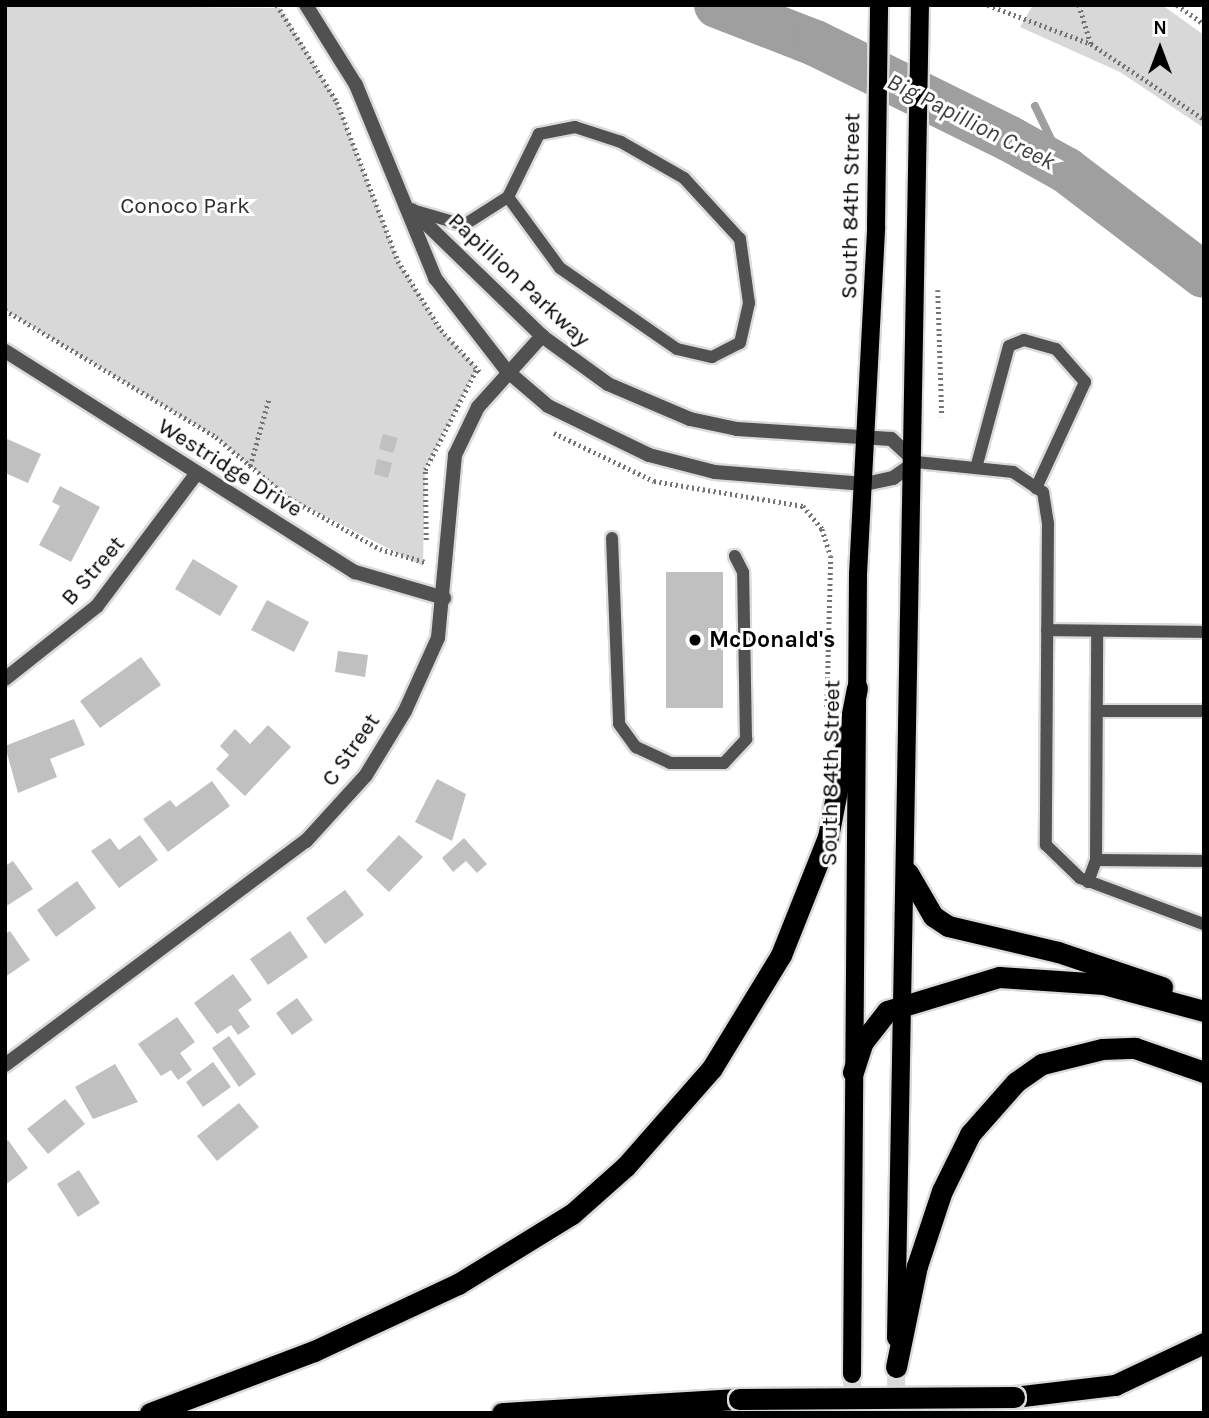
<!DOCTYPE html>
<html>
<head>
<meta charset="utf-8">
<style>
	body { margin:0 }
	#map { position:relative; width:1209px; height:1418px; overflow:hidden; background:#fff; font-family:Karla,sans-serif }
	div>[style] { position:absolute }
	.green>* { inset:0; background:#d8d8d8 }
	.stream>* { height:8px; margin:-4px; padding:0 4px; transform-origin:4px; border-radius:4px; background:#9f9f9f }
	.river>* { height:46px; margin:-23px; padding:0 23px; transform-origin:23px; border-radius:23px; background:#9f9f9f }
	.building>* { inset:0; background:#c0c0c0 }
	.primary-tunnel>* { height:18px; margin-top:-9px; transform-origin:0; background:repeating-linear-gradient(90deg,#d9d9d9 0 18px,transparent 0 27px) }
	.path>* { height:4.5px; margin-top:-2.25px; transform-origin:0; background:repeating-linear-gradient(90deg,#737373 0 2px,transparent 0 5.5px) }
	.roads { filter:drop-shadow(2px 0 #dbdbdb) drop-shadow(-2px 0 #dbdbdb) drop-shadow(0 2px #dbdbdb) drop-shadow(0 -2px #dbdbdb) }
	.lane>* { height:12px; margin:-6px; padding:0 6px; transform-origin:6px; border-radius:6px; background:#515151 }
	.street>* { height:14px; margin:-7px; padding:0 7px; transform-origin:7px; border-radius:7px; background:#515151 }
	.primary>* { height:18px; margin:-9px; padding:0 9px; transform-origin:9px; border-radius:9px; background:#000 }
	.highway>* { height:21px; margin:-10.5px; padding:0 10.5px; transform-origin:10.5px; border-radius:10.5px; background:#000 }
	.bridges { filter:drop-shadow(2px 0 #dbdbdb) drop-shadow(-2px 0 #dbdbdb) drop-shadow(0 2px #dbdbdb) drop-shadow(0 -2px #dbdbdb) }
	.highway-bridge>* { height:21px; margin:-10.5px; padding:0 10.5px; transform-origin:10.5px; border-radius:10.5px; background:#000 }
	.dots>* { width:19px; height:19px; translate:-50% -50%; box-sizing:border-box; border:4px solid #fff; border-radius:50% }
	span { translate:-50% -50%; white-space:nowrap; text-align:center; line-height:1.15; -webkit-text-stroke:6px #fff; paint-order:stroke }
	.park-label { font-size:23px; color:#2f2f2f }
	.street-label { font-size:23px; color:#000 }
	.poi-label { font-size:23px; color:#000; font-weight:700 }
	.left { translate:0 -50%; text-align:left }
	.water-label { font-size:24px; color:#404040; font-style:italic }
	.frame { position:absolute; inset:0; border:7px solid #000; pointer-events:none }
	.north { position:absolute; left:1125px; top:14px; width:70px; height:70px; -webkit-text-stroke:5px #fff; paint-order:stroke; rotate:0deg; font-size:19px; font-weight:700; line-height:28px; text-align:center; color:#000 }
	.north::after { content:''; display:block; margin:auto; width:24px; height:32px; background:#000; clip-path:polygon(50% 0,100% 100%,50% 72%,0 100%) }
</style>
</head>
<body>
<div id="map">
	<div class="green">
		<div style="clip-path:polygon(5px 5px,280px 8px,337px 102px,398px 261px,441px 330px,477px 368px,425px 469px,423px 566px,289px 498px,216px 437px,5px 310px)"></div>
		<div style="clip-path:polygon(1033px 5px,1162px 5px,1204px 35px,1204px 128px,1120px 72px,1020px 27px)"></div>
	</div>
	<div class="stream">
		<div style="left:1035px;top:106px;width:71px;rotate:64.2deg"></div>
	</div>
	<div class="river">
		<div style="left:717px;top:5px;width:105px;rotate:21.2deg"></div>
		<div style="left:815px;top:43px;width:217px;rotate:26.2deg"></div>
		<div style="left:1010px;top:139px;width:64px;rotate:29deg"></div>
		<div style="left:1066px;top:170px;width:173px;rotate:37.3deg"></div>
	</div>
	<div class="building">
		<div style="clip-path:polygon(383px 434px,398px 438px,393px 453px,379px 449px)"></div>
		<div style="clip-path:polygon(5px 438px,41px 454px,28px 483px,5px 473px)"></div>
		<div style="clip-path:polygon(377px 459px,392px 463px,388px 478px,374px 474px)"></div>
		<div style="clip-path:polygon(60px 486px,100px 507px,71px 562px,39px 545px,60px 506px,52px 502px)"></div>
		<div style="clip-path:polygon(193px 559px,238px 586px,220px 616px,175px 589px)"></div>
		<div style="clip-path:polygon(666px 572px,723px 572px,723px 708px,666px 708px)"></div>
		<div style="clip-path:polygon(267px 600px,309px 622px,294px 652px,251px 630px)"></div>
		<div style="clip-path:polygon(338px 651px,368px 655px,365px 677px,335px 672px)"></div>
		<div style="clip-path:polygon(141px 657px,161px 685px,100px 728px,80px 701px)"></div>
		<div style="clip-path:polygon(74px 719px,85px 745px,50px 759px,57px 777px,18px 793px,5px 746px)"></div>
		<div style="clip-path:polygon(268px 725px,291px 747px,245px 796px,216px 769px,229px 755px,220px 746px,235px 729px,250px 744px)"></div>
		<div style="clip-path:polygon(437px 779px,466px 794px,452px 841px,415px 822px)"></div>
		<div style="clip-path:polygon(212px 781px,230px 806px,168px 852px,143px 819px,170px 800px,176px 807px)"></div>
		<div style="clip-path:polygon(140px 835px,158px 860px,119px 888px,91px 851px,110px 838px,119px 850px)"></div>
		<div style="clip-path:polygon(399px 835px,423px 857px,389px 892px,366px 870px)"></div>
		<div style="clip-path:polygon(464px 838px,487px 864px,477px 873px,466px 861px,453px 872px,442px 858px)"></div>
		<div style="clip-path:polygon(13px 861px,33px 889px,5px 907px,5px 866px)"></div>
		<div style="clip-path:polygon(77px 881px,96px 908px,56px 937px,37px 910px)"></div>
		<div style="clip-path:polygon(345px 890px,364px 915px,325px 944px,306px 918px)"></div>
		<div style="clip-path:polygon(10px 931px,30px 960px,5px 977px,5px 934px)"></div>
		<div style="clip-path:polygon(290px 931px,308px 957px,268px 985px,250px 959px)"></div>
		<div style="clip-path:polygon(233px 974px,252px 1000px,238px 1010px,250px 1027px,238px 1035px,231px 1025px,217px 1034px,194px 1003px)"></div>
		<div style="clip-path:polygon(297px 998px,313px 1020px,292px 1035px,276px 1013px)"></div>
		<div style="clip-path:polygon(177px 1017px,195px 1042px,180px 1053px,192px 1070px,178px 1080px,171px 1070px,161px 1076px,138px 1044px)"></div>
		<div style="clip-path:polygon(229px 1036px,256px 1074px,239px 1087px,212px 1048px)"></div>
		<div style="clip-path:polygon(213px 1062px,231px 1087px,203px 1107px,186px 1082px)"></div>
		<div style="clip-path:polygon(115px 1064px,138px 1102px,93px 1119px,75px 1087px)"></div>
		<div style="clip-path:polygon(65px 1099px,85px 1124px,48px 1154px,27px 1129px)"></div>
		<div style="clip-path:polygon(239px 1103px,259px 1127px,217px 1161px,197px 1136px)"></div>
		<div style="clip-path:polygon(8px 1140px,28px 1168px,5px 1185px,5px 1143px)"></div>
		<div style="clip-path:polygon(79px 1170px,100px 1203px,78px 1217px,57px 1184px)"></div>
	</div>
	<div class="primary-tunnel">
		<div style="left:852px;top:1374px;width:39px;rotate:89deg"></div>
		<div style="left:896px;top:1374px;width:39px;rotate:89deg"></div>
	</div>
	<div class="path">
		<div style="left:277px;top:5px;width:114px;rotate:58.3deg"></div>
		<div style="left:337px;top:102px;width:170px;rotate:69deg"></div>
		<div style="left:398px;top:261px;width:81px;rotate:58.1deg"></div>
		<div style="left:441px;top:330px;width:57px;rotate:47.1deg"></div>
		<div style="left:988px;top:5px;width:110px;rotate:20.7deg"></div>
		<div style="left:1091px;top:44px;width:136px;rotate:33.6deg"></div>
		<div style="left:1079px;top:5px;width:41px;rotate:72.9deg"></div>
		<div style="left:1177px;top:5px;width:33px;rotate:35deg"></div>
		<div style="left:938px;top:290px;width:127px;rotate:88.2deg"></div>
		<div style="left:5px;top:310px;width:246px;rotate:31deg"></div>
		<div style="left:216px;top:437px;width:95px;rotate:39.9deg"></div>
		<div style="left:289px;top:498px;width:104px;rotate:29.3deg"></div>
		<div style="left:380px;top:549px;width:47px;rotate:16.1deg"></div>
		<div style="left:554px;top:433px;width:111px;rotate:25.6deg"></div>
		<div style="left:654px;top:481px;width:151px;rotate:9.5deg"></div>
		<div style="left:803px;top:506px;width:30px;rotate:50deg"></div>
		<div style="left:822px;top:529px;width:28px;rotate:72deg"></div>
		<div style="left:831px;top:556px;width:152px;rotate:91.5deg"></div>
		<div style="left:250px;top:466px;width:71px;rotate:-74.4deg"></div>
		<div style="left:426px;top:540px;width:70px;rotate:-90.8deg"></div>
		<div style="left:425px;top:470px;width:114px;rotate:-63deg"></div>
	</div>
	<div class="roads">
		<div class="lane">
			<div style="left:412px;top:210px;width:54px;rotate:16.1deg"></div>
			<div style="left:464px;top:225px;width:52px;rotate:-32.5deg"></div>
			<div style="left:508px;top:197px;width:88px;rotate:53.8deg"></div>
			<div style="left:560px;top:268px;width:142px;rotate:34.7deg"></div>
			<div style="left:677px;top:349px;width:36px;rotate:13deg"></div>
			<div style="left:712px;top:357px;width:31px;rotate:-27deg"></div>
			<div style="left:740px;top:343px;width:41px;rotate:-77.3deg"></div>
			<div style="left:749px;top:303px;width:65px;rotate:-98deg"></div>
			<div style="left:740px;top:239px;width:83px;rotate:-132.6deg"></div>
			<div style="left:684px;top:178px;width:73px;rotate:-150.3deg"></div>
			<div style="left:621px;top:142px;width:48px;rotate:-161.9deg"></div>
			<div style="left:575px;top:127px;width:37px;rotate:169deg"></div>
			<div style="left:539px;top:134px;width:70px;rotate:116.2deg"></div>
			<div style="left:916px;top:462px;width:98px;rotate:5.9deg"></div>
			<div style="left:1013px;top:472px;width:36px;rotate:34deg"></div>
			<div style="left:1043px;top:492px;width:31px;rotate:81deg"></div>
			<div style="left:1048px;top:523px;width:322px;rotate:90.4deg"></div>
			<div style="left:1046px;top:845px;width:47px;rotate:44.1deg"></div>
			<div style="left:1080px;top:878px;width:132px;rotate:20.4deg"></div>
			<div style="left:976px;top:468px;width:126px;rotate:-74.9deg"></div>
			<div style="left:1009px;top:346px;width:16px;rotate:-22deg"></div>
			<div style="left:1024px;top:340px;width:33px;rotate:16deg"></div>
			<div style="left:1056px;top:349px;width:44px;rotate:48.7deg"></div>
			<div style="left:1085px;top:382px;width:117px;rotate:114.8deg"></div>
			<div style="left:612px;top:538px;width:186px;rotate:87.8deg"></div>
			<div style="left:619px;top:724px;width:29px;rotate:54deg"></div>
			<div style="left:636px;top:747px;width:38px;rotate:25deg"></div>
			<div style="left:670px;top:763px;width:54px"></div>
			<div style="left:724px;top:763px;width:33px;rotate:-47deg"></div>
			<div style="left:746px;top:739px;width:167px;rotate:-91deg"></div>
			<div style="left:743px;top:572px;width:18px;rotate:-117deg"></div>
			<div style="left:1047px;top:630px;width:157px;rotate:0.7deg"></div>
			<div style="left:1097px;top:711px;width:107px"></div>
			<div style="left:1096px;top:860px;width:108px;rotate:0.5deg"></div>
			<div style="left:1088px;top:882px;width:23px;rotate:-70deg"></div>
			<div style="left:1096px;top:860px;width:229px;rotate:-89.7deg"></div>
		</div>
		<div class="street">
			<div style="left:306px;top:5px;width:94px;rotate:58deg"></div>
			<div style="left:356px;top:85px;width:209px;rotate:67.7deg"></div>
			<div style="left:435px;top:278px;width:116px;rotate:52.3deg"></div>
			<div style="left:506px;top:370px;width:55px;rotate:40.6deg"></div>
			<div style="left:548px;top:406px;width:112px;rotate:25.9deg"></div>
			<div style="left:649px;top:455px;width:68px;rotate:14.4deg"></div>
			<div style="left:715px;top:472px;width:150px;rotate:4.6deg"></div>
			<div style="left:865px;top:484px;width:29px;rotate:-12deg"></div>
			<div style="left:893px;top:478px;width:28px;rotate:-35deg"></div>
			<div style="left:916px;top:462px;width:34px;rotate:-137deg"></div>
			<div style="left:891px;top:439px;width:154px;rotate:-176.3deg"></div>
			<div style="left:737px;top:429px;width:48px;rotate:-168deg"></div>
			<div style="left:690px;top:419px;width:89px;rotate:-156.9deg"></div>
			<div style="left:608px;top:384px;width:82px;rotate:-144deg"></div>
			<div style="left:542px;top:336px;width:181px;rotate:-135.9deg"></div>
			<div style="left:5px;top:351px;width:414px;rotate:32.3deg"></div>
			<div style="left:355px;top:572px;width:93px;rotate:16.3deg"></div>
			<div style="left:5px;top:679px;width:117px;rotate:-38.4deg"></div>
			<div style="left:97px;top:606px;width:165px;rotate:-53.1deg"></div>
			<div style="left:5px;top:1065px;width:375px;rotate:-36.7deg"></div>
			<div style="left:306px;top:841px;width:89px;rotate:-47.7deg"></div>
			<div style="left:366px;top:775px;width:75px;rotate:-58.6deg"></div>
			<div style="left:405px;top:711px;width:80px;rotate:-65.7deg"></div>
			<div style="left:438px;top:638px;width:184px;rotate:-84.7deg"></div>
			<div style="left:455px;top:455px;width:53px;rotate:-64.4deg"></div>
			<div style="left:478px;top:407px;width:96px;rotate:-48deg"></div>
		</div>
		<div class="primary">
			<div style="left:896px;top:1338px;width:1333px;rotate:-88.97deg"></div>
			<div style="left:852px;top:1374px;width:800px;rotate:-89.57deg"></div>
			<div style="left:858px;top:574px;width:348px;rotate:-87deg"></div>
			<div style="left:876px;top:226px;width:221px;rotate:-89.2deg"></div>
		</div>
		<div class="highway">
			<div style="left:908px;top:873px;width:50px;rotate:59.8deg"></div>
			<div style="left:933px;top:916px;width:18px;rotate:34deg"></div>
			<div style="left:948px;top:926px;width:113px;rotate:13.3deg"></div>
			<div style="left:1058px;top:952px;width:110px;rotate:18.6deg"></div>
			<div style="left:853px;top:1072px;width:32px;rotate:-72deg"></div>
			<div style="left:863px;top:1042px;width:39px;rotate:-52deg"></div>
			<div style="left:887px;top:1011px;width:117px;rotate:-16.9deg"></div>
			<div style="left:999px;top:977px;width:105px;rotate:3.8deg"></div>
			<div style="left:1104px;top:984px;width:104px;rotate:15.1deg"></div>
			<div style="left:896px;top:1367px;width:103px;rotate:-78.3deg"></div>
			<div style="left:917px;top:1266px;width:79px;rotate:-71.6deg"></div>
			<div style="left:942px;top:1191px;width:64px;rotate:-63.8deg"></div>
			<div style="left:970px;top:1134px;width:69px;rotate:-48.5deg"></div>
			<div style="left:1016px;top:1082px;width:32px;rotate:-35deg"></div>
			<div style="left:1042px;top:1064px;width:62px;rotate:-14deg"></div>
			<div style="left:1102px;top:1049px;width:33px;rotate:-2deg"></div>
			<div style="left:1135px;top:1048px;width:73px;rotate:19.2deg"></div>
			<div style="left:1014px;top:1397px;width:102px;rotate:-6.8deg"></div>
			<div style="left:1115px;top:1385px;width:98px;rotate:-25.3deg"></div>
			<div style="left:150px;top:1413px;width:175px;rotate:-20.7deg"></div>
			<div style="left:314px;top:1351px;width:159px;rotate:-25deg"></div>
			<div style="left:458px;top:1284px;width:134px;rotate:-31.6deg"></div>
			<div style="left:572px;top:1214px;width:72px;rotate:-41.6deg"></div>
			<div style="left:626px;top:1166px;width:130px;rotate:-48.7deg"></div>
			<div style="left:712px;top:1068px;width:132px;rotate:-58.6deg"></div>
			<div style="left:781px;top:955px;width:127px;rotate:-68.3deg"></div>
			<div style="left:828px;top:837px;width:152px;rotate:-79deg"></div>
			<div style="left:502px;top:1413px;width:237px;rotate:-3.4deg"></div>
		</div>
	</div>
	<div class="bridges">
		<div class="highway-bridge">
			<div style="left:739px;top:1399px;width:275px;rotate:-0.4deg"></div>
		</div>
	</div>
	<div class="dots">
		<div style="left:695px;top:640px;background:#000"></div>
	</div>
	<div class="park-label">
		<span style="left:185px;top:206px">Conoco Park</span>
	</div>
	<div class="street-label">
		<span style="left:851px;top:206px;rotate:-89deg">South 84th Street</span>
		<span style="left:519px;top:280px;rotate:43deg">Papillion Parkway</span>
		<span style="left:230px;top:468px;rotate:32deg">Westridge Drive</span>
		<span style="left:93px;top:571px;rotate:-49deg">B Street</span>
		<span style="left:351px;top:750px;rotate:-55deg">C Street</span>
		<span style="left:831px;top:773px;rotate:-89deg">South 84th Street</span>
	</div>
	<div class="poi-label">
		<span class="left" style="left:709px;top:640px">McDonald's</span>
	</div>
	<div class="water-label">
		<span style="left:971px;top:122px;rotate:27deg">Big Papillion Creek</span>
	</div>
	<div class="frame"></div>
	<div class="north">N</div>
</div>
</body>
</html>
